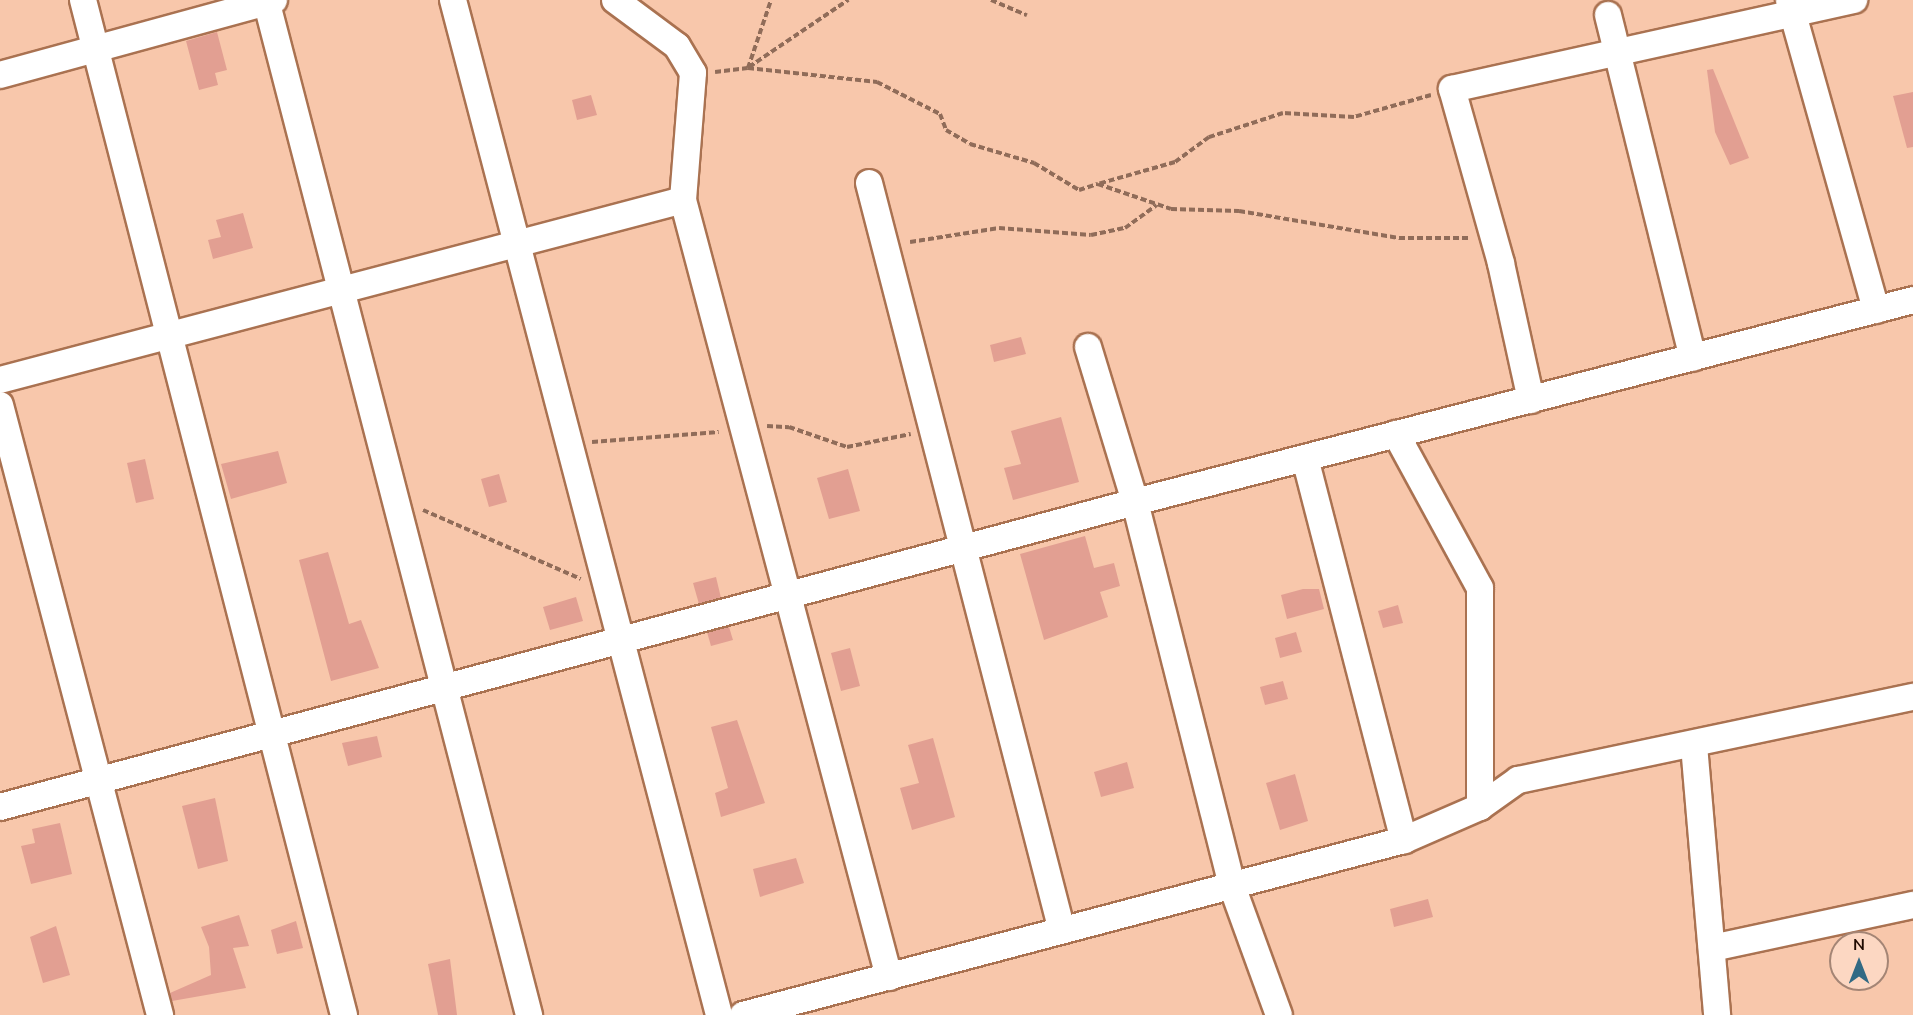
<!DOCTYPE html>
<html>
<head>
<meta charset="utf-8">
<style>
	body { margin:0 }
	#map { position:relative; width:1913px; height:1015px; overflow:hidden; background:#f8c7ab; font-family:"Nunito Sans",sans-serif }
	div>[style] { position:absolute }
	.building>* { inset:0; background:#e29f92 }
	.path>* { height:4px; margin-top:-2px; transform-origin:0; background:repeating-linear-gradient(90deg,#906c59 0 6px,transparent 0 9px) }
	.roads { filter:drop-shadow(2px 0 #aa7251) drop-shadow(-2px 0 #aa7251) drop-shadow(0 2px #aa7251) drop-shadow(0 -2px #aa7251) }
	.minor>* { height:26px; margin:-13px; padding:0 13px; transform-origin:13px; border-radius:13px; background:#fff }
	span { translate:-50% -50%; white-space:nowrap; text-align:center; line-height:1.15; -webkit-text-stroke:5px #fcd7c2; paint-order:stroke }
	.north { position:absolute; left:1829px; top:931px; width:60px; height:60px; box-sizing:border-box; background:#fcd7c2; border:2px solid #a48575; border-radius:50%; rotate:0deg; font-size:16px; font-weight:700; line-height:24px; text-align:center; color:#1f0a01 }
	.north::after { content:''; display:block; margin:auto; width:21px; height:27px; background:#326a84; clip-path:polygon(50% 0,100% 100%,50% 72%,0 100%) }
</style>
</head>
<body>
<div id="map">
	<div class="building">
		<div style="clip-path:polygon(217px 32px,227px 70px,215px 73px,218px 85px,199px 90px,186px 41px)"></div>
		<div style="clip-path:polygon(1713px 69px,1749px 158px,1730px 165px,1715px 132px,1707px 70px)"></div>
		<div style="clip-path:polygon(1913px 92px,1913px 147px,1907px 148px,1893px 96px)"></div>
		<div style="clip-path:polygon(591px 95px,597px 115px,577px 120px,572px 100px)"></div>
		<div style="clip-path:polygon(243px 213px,253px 248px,213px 259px,208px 240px,221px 237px,216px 220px)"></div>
		<div style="clip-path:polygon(1021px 337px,1026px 354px,994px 362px,990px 345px)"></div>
		<div style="clip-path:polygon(1061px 417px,1079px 482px,1013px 500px,1004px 468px,1021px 464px,1011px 431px)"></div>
		<div style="clip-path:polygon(278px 451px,287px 483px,231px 499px,221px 464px)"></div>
		<div style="clip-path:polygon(145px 459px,154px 499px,136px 503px,127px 463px)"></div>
		<div style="clip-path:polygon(848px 469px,860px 511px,829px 519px,817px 478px)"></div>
		<div style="clip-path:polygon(499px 474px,507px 502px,489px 507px,481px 479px)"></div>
		<div style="clip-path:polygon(1085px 536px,1094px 568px,1114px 563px,1120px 586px,1100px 592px,1108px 617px,1044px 640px,1020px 554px)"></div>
		<div style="clip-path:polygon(328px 552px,349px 624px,361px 620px,379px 668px,331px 681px,299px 560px)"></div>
		<div style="clip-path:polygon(716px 577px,721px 598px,699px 604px,693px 583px)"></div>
		<div style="clip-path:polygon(1303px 589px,1319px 589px,1324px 609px,1287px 619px,1281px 595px)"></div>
		<div style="clip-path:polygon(576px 597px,583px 621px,550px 630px,543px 607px)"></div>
		<div style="clip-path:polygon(1398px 605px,1403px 623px,1383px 628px,1378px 611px)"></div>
		<div style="clip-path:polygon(729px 627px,733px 640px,711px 646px,707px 632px)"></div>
		<div style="clip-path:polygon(1296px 632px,1302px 652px,1280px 658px,1275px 638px)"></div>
		<div style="clip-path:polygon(850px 648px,860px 686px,841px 691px,831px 653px)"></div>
		<div style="clip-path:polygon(1283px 681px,1288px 699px,1265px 705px,1260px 687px)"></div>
		<div style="clip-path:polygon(737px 720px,765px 803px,721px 817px,715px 793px,728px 788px,711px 727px)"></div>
		<div style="clip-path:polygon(377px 736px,382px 757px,348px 766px,342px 743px)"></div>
		<div style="clip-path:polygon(933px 738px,955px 817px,912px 830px,900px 788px,919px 783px,908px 745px)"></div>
		<div style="clip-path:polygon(1127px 762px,1134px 788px,1101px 797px,1094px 772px)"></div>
		<div style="clip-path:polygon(1295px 774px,1308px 821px,1280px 830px,1266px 783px)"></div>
		<div style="clip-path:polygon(215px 798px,228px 861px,198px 869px,182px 806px)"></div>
		<div style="clip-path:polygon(60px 823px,72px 874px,31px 884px,21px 846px,35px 843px,32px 829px)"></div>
		<div style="clip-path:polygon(796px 858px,804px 883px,760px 897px,753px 869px)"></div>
		<div style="clip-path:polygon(1428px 899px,1433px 917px,1394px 927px,1390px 909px)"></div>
		<div style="clip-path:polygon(239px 915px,249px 946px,233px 948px,246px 988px,172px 1001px,170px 993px,211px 975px,209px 947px,201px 927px)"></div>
		<div style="clip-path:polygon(296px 921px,303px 948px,277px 954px,271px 930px)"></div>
		<div style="clip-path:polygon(56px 926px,70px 975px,43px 983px,30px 937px)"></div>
		<div style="clip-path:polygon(450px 959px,457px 1015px,438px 1015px,428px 964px)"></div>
	</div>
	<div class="path">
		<div style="left:991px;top:0;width:39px;rotate:23deg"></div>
		<div style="left:749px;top:67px;width:120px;rotate:-34.1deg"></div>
		<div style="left:748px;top:68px;width:130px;rotate:6.2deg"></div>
		<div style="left:877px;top:82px;width:71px;rotate:26.9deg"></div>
		<div style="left:940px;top:114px;width:17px;rotate:69deg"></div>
		<div style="left:946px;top:130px;width:28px;rotate:30deg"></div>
		<div style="left:970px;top:144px;width:67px;rotate:16.5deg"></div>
		<div style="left:1034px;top:163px;width:52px;rotate:31deg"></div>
		<div style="left:1079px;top:190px;width:20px;rotate:-18deg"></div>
		<div style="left:715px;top:72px;width:33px;rotate:-7deg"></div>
		<div style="left:748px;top:68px;width:72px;rotate:-71.3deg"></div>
		<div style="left:1431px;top:95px;width:80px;rotate:164.1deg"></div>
		<div style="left:1354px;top:117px;width:71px;rotate:-176.8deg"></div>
		<div style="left:1283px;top:113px;width:78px;rotate:162deg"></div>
		<div style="left:1209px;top:137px;width:42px;rotate:143.7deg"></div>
		<div style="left:1175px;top:162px;width:80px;rotate:164.1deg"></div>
		<div style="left:1098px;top:184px;width:77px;rotate:18.9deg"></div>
		<div style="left:1171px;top:209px;width:68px;rotate:1.7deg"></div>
		<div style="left:1239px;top:211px;width:162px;rotate:9.6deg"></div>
		<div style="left:1399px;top:238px;width:72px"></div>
		<div style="left:910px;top:242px;width:90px;rotate:-8.9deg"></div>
		<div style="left:999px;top:228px;width:92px;rotate:4.4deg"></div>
		<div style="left:1091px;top:235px;width:35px;rotate:-12deg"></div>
		<div style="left:1125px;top:228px;width:39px;rotate:-36deg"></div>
		<div style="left:767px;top:426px;width:22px;rotate:3deg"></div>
		<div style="left:789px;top:427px;width:61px;rotate:19deg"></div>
		<div style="left:847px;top:447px;width:65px;rotate:-11.5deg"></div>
		<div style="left:592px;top:442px;width:127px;rotate:-4.5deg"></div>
		<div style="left:423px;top:510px;width:172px;rotate:23.6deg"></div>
	</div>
	<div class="roads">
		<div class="minor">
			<div style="left:83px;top:0;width:1048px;rotate:75.58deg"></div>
			<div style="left:266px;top:0;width:1049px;rotate:75.47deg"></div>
			<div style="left:453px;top:0;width:1049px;rotate:75.31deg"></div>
			<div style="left:615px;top:0;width:77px;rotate:36.6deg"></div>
			<div style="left:677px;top:46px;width:31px;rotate:59deg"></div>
			<div style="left:693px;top:73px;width:127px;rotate:94.5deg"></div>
			<div style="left:683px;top:200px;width:804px;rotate:75.15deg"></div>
			<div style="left:1789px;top:0;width:322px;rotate:74.3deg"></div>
			<div style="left:1608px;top:15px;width:353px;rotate:76.1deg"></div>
			<div style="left:0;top:75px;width:284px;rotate:-15.3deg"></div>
			<div style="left:869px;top:183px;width:772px;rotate:75.53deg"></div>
			<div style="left:1088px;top:347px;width:162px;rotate:73.1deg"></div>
			<div style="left:1135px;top:502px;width:396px;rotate:75.8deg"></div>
			<div style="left:1232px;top:886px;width:137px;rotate:70deg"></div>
			<div style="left:0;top:380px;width:706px;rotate:-14.76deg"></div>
			<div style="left:1531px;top:400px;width:140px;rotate:-102.4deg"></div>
			<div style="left:1501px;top:263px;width:181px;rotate:-105.7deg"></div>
			<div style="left:1452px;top:89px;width:412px;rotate:-12.5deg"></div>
			<div style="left:0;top:405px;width:631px;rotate:75.3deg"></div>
			<div style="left:1396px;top:434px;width:175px;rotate:61.4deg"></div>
			<div style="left:1480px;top:588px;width:219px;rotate:90deg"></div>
			<div style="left:1305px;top:458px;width:395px;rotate:75.5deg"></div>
			<div style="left:1694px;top:745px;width:271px;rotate:85.1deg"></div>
			<div style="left:0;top:807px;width:1175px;rotate:-15.04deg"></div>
			<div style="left:1135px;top:502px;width:804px;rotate:-14.55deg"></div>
			<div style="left:1712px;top:948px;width:206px;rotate:-12.1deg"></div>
			<div style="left:743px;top:1015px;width:684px;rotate:-14.83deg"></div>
			<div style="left:1404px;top:840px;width:83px;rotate:-23.5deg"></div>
			<div style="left:1480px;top:807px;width:47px;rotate:-35.4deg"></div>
			<div style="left:1518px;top:780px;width:404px;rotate:-11.9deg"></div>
		</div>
	</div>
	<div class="north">N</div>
</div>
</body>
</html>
